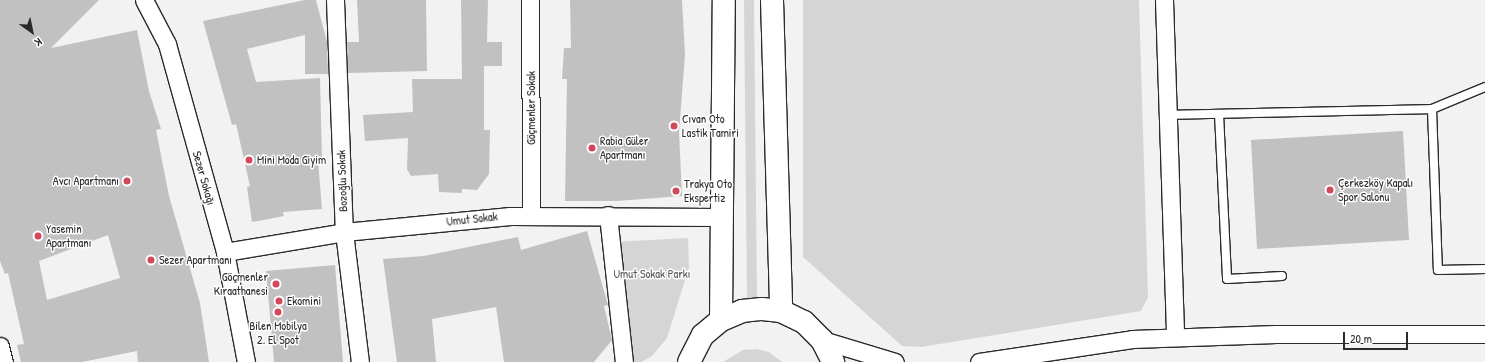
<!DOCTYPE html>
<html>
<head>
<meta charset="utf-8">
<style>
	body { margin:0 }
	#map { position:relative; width:1485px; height:362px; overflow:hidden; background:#f2f2f2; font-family:"Patrick Hand",sans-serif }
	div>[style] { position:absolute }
	.green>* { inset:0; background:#d5d5d5 }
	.building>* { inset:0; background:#c1c1c1 }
	.roads { filter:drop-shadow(1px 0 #2b2b2b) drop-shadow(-1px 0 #2b2b2b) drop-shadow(0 1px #2b2b2b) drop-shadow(0 -1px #2b2b2b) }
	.lane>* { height:8px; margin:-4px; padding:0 4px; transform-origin:4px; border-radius:4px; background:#fff }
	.street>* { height:17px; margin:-8.5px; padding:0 8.5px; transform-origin:8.5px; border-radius:8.5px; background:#fff }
	.secondary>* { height:22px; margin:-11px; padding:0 11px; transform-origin:11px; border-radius:11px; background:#fff }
	.dots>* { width:11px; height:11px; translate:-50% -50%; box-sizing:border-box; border:2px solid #fff; border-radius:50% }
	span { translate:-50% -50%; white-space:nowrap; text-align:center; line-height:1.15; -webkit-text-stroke:3px #fff; paint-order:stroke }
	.street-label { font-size:12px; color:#2b2b2b }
	.poi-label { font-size:12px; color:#2b2b2b }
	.left { translate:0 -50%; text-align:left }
	.right { translate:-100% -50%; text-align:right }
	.park-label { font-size:12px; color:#565656 }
	.north { position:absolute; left:12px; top:12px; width:40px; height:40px; -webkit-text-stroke:3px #fff; paint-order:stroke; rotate:147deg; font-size:11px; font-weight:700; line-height:16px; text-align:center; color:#2b2b2b }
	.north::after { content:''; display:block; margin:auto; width:14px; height:18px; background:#2b2b2b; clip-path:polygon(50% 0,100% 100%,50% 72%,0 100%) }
	.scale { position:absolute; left:1343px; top:332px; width:65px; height:18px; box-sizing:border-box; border:2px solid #2b2b2b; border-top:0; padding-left:5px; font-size:12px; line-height:14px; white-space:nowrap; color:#2b2b2b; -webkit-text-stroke:3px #fff; paint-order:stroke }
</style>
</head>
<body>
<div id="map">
	<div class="green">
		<div style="clip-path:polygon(744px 0,754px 0,757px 301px,747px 300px)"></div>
		<div style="clip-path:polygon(803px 0,1139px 0,1148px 297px,1141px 311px,921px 347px,902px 346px,803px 257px)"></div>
		<div style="clip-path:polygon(688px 238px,689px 267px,667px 338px,652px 356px,641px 362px,628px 362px,614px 242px)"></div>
		<div style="clip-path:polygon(756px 349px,769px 352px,782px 362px,723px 362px,743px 350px)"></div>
	</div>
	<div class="building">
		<div style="clip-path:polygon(evenodd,0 0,99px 0,51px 48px,137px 30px,149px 91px,161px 129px,156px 130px,169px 196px,200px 303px,209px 362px,138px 362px,137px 351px,82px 362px,21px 362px,17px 345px,24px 344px,8px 273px,5px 274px,0 261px,0 0,108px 235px,120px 278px,47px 300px,39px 261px,108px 235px)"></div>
		<div style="clip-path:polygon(305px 0,316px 0,327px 42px,328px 74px,305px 74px,305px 35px,247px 49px,256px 82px,320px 78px,322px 160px,318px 160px,322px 209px,283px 212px,284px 216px,252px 222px,247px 187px,250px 186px,236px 124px,232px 125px,203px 21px)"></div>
		<div style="clip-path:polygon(357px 0,426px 0,427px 71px,348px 73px,347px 42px,359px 42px)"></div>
		<div style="clip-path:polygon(461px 0,488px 0,487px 42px,502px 42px,502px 66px,484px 66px,484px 130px,490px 130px,489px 174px,477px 190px,462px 189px,462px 193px,439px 192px,438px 174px,411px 176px,407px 169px,408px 138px,365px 141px,363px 115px,413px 112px,412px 79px,462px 79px)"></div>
		<div style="clip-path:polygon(570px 0,682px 0,685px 55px,679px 132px,682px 196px,617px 201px,565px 201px,567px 79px,562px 79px,564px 48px,571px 48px)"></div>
		<div style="clip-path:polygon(1403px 131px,1409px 240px,1257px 249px,1251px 140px)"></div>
		<div style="clip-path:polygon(587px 231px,608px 305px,604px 306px,612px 340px,594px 362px,504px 362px,496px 307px,432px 319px,436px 362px,397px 362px,383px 259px,424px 256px,518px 237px,521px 250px)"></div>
		<div style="clip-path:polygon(335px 265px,343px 362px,274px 362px,266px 271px)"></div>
	</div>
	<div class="roads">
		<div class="lane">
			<div style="left:1432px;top:109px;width:57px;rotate:-22.5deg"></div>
			<div style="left:1219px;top:114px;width:165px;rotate:87.2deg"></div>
			<div style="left:1227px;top:279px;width:55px;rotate:-3.1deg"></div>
			<div style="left:1168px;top:115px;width:264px;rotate:-1.3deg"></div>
			<div style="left:1432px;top:109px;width:161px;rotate:87.9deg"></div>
			<div style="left:1438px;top:270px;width:47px;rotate:-1.2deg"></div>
		</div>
		<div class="street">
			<div style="left:144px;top:0;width:50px;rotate:62.4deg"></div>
			<div style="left:167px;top:44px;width:216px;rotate:74.4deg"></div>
			<div style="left:225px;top:252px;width:112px;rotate:79.2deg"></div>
			<div style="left:335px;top:0;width:232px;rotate:87.8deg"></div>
			<div style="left:344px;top:232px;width:131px;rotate:83deg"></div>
			<div style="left:530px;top:0;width:216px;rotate:89.7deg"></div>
			<div style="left:1164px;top:0;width:337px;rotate:88.1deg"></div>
			<div style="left:608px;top:215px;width:148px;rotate:83.8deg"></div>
			<div style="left:225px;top:252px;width:121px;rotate:-9.5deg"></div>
			<div style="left:344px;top:232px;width:167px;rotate:-5.5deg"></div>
			<div style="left:510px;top:216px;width:211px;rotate:0.3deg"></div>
			<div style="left:822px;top:340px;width:76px;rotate:16.8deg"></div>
			<div style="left:0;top:346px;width:16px;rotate:76deg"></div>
			<div style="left:979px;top:362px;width:155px;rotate:-8.5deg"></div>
			<div style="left:1132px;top:339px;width:144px;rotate:-2deg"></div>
			<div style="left:1276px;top:334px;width:209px"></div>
		</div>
		<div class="secondary">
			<div style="left:772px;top:0;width:311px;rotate:88.3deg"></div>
			<div style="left:721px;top:320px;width:320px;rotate:-89.5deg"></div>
			<div style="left:689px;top:362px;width:30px;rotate:-63deg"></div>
			<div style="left:703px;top:335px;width:23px;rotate:-40deg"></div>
			<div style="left:721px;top:320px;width:23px;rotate:-23deg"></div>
			<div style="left:742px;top:311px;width:20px;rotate:-6deg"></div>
			<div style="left:762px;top:309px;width:19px;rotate:6deg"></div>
			<div style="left:781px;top:311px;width:25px;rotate:26deg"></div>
			<div style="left:804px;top:322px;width:25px;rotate:45deg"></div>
			<div style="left:822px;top:340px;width:25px;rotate:63deg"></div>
		</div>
	</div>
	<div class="dots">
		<div style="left:674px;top:126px;background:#d1495b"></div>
		<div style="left:592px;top:148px;background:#d1495b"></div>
		<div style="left:249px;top:160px;background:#d1495b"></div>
		<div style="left:127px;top:181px;background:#d1495b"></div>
		<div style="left:1330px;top:190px;background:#d1495b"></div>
		<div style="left:676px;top:191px;background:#d1495b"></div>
		<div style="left:38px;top:236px;background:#d1495b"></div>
		<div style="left:151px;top:260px;background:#d1495b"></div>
		<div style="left:276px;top:284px;background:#d1495b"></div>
		<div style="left:279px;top:301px;background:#d1495b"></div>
		<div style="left:278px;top:312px;background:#d1495b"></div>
	</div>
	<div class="street-label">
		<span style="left:531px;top:108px;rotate:-90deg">Göçmenler Sokak</span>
		<span style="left:204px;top:178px;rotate:74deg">Sezer Sokağı</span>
		<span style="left:342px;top:181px;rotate:-92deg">Bozoğlu Sokak</span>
		<span style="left:472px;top:219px;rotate:-6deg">Umut Sokak</span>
	</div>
	<div class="poi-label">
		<span class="left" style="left:682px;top:126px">Cıvan Oto<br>Lastik Tamiri</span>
		<span class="left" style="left:600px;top:148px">Rabia Güler<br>Apartmanı</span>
		<span class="left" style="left:257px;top:160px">Mini Moda Giyim</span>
		<span class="right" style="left:119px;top:181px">Avcı Apartmanı</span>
		<span class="left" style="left:1338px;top:190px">Çerkezköy Kapalı<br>Spor Salonu</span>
		<span class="left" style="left:684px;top:191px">Trakya Oto<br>Ekspertiz</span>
		<span class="left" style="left:46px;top:236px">Yasemin<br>Apartmanı</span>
		<span class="left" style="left:159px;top:260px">Sezer Apartmanı</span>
		<span class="right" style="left:268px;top:284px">Göçmenler<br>Kıraathanesi</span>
		<span class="left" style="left:287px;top:301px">Ekomini</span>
		<span style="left:278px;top:333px">Bilen Mobilya<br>2. El Spot</span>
	</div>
	<div class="park-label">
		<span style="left:652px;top:274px">Umut Sokak Parkı</span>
	</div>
	<div class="north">K</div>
	<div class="scale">20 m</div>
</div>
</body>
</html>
